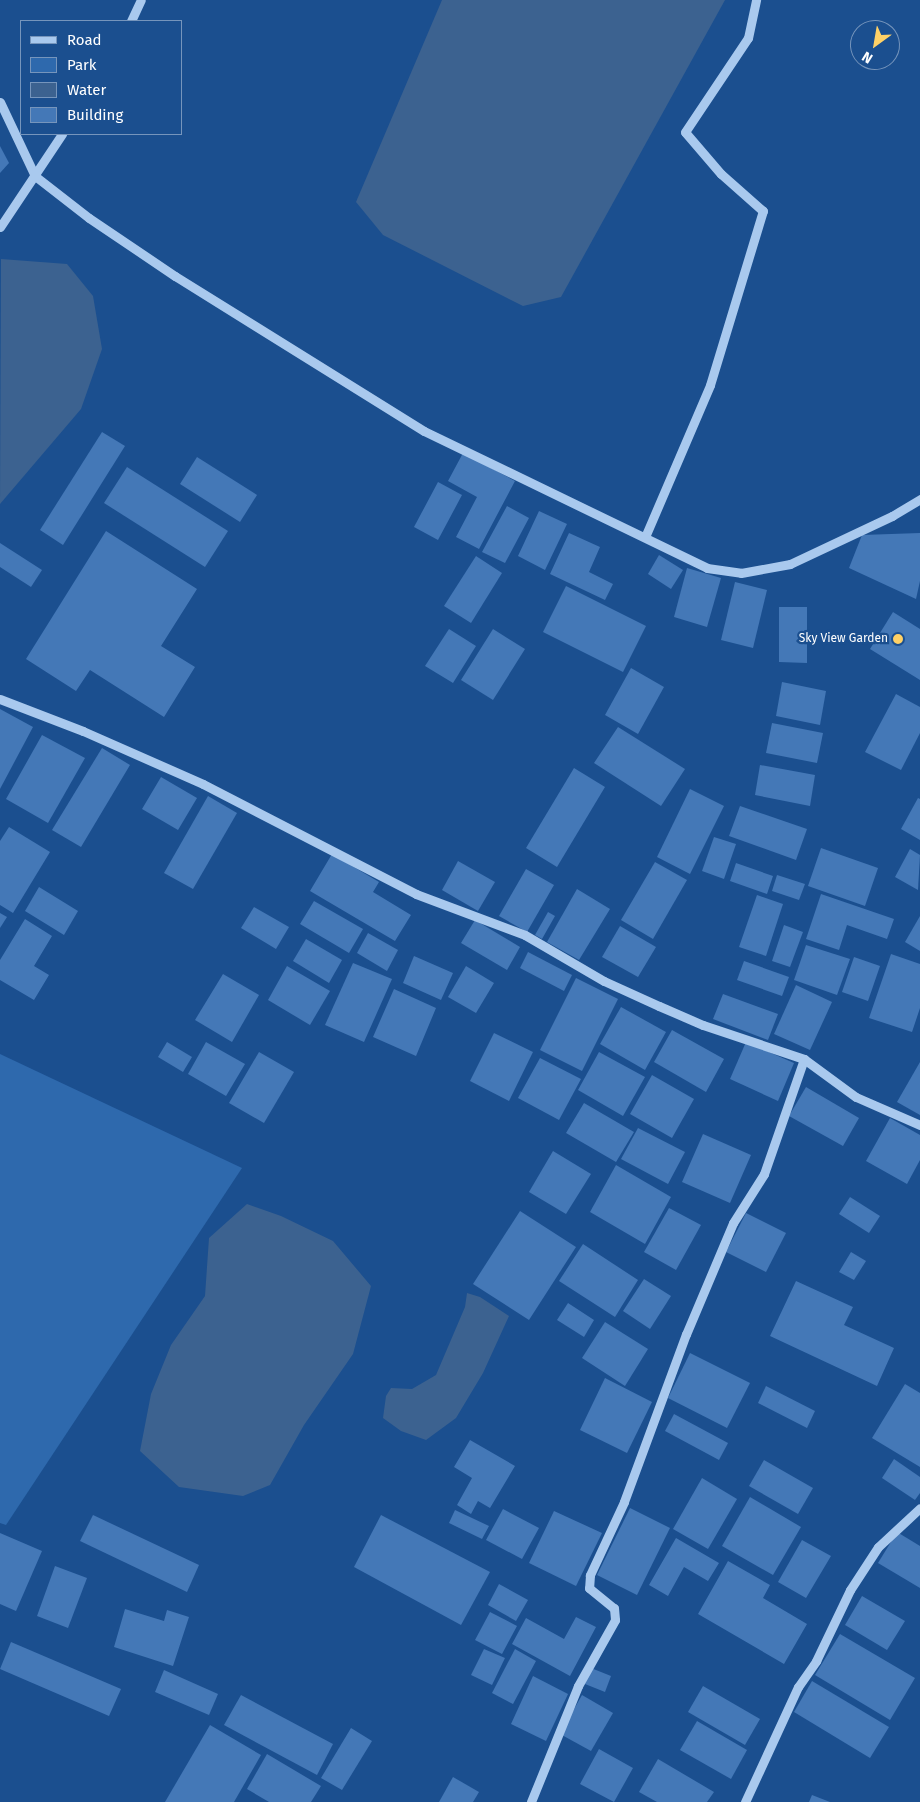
<!DOCTYPE html>
<html>
<head>
<meta charset="utf-8">
<style>
	body { margin:0 }
	#map { position:relative; width:920px; height:1802px; overflow:hidden; background:#1b4f8f; font-family:"Fira Sans",sans-serif }
	div>[style] { position:absolute }
	.green>* { inset:0; background:#2e69ad }
	.water>* { inset:0; background:#3c6290 }
	.building>* { inset:0; background:#4478b7 }
	.minor>* { height:9px; margin:-4.5px; padding:0 4.5px; transform-origin:4.5px; border-radius:4.5px; background:#a9c9ee }
	.dots>* { width:14px; height:14px; translate:-50% -50%; box-sizing:border-box; border:2px solid #1b4f8f; border-radius:50% }
	span { translate:-50% -50%; white-space:nowrap; text-align:center; line-height:1.15; -webkit-text-stroke:4.5px #1b4f8f; paint-order:stroke }
	.poi-label { font-size:12px; color:#fff }
	.right { translate:-100% -50%; text-align:right }
	.legend { position:absolute; left:20px; top:20px; width:162px; height:115px; box-sizing:border-box; background:#1b4f8f; border:1px solid #7695bc; margin:0; padding:6px 9px; list-style:none; font-size:15px; color:#fff }
	.legend li { display:flex; align-items:center; gap:10px; height:25px }
	.legend b { width:25px; border:1px solid #7695bc }
	.north { position:absolute; left:850px; top:20px; width:50px; height:50px; box-sizing:border-box; background:#1b4f8f; border:1px solid #7695bc; border-radius:50%; rotate:212deg; font-size:14px; font-weight:700; line-height:20px; text-align:center; color:#fff }
	.north::after { content:''; display:block; margin:auto; width:18px; height:22px; background:#ffd166; clip-path:polygon(50% 0,100% 100%,50% 72%,0 100%) }
</style>
</head>
<body>
<div id="map">
	<div class="green">
		<div style="clip-path:polygon(0 1054px,242px 1168px,6px 1525px,0 1523px)"></div>
	</div>
	<div class="water">
		<div style="clip-path:polygon(442px 0,725px 0,561px 297px,523px 306px,383px 235px,356px 202px)"></div>
		<div style="clip-path:polygon(1px 259px,67px 264px,93px 296px,102px 349px,81px 409px,0 504px)"></div>
		<div style="clip-path:polygon(247px 1204px,281px 1216px,333px 1241px,371px 1286px,353px 1354px,304px 1425px,270px 1485px,243px 1496px,179px 1487px,140px 1451px,151px 1394px,171px 1345px,205px 1296px,209px 1238px)"></div>
		<div style="clip-path:polygon(467px 1293px,480px 1297px,509px 1316px,483px 1373px,456px 1418px,426px 1440px,401px 1431px,383px 1418px,386px 1396px,391px 1388px,412px 1389px,436px 1375px,465px 1307px)"></div>
	</div>
	<div class="building">
		<div style="clip-path:polygon(0 146px,9px 163px,0 173px)"></div>
		<div style="clip-path:polygon(102px 432px,125px 446px,63px 545px,40px 530px)"></div>
		<div style="clip-path:polygon(463px 453px,515px 481px,479px 549px,456px 537px,477px 497px,448px 481px)"></div>
		<div style="clip-path:polygon(197px 457px,257px 495px,240px 522px,180px 484px)"></div>
		<div style="clip-path:polygon(127px 467px,228px 531px,205px 567px,104px 503px)"></div>
		<div style="clip-path:polygon(438px 482px,462px 495px,438px 540px,414px 527px)"></div>
		<div style="clip-path:polygon(507px 506px,529px 518px,505px 563px,482px 552px)"></div>
		<div style="clip-path:polygon(539px 511px,567px 524px,545px 570px,518px 556px)"></div>
		<div style="clip-path:polygon(106px 531px,197px 589px,161px 646px,195px 667px,164px 717px,90px 670px,76px 691px,26px 659px)"></div>
		<div style="clip-path:polygon(569px 533px,600px 547px,589px 572px,613px 584px,605px 600px,550px 574px)"></div>
		<div style="clip-path:polygon(920px 533px,920px 581px,916px 599px,849px 568px,862px 535px)"></div>
		<div style="clip-path:polygon(0 543px,42px 570px,31px 587px,0 567px)"></div>
		<div style="clip-path:polygon(659px 555px,683px 570px,671px 589px,648px 574px)"></div>
		<div style="clip-path:polygon(476px 556px,502px 573px,471px 623px,444px 606px)"></div>
		<div style="clip-path:polygon(687px 568px,721px 578px,707px 627px,674px 617px)"></div>
		<div style="clip-path:polygon(735px 582px,767px 590px,753px 648px,721px 640px)"></div>
		<div style="clip-path:polygon(566px 586px,646px 626px,623px 672px,543px 632px)"></div>
		<div style="clip-path:polygon(779px 607px,807px 607px,807px 663px,779px 662px)"></div>
		<div style="clip-path:polygon(893px 612px,920px 629px,920px 680px,870px 649px)"></div>
		<div style="clip-path:polygon(449px 629px,476px 646px,453px 683px,425px 666px)"></div>
		<div style="clip-path:polygon(493px 629px,525px 649px,493px 700px,461px 680px)"></div>
		<div style="clip-path:polygon(631px 668px,664px 687px,638px 734px,605px 715px)"></div>
		<div style="clip-path:polygon(782px 682px,826px 691px,820px 725px,776px 716px)"></div>
		<div style="clip-path:polygon(896px 694px,920px 707px,920px 733px,901px 770px,865px 752px)"></div>
		<div style="clip-path:polygon(0 709px,33px 727px,0 789px)"></div>
		<div style="clip-path:polygon(772px 723px,823px 733px,817px 763px,766px 753px)"></div>
		<div style="clip-path:polygon(618px 727px,685px 769px,661px 806px,594px 763px)"></div>
		<div style="clip-path:polygon(42px 735px,85px 758px,48px 823px,6px 799px)"></div>
		<div style="clip-path:polygon(102px 748px,130px 765px,81px 847px,52px 830px)"></div>
		<div style="clip-path:polygon(760px 765px,815px 775px,810px 806px,755px 795px)"></div>
		<div style="clip-path:polygon(574px 768px,605px 787px,557px 867px,526px 848px)"></div>
		<div style="clip-path:polygon(161px 777px,197px 798px,178px 830px,142px 809px)"></div>
		<div style="clip-path:polygon(690px 789px,724px 806px,690px 874px,657px 857px)"></div>
		<div style="clip-path:polygon(208px 796px,237px 813px,193px 889px,164px 873px)"></div>
		<div style="clip-path:polygon(918px 798px,920px 799px,920px 840px,901px 829px)"></div>
		<div style="clip-path:polygon(740px 806px,807px 829px,796px 860px,729px 836px)"></div>
		<div style="clip-path:polygon(9px 827px,50px 852px,13px 913px,0 905px,0 841px)"></div>
		<div style="clip-path:polygon(714px 837px,736px 844px,724px 879px,702px 871px)"></div>
		<div style="clip-path:polygon(821px 848px,878px 868px,865px 906px,808px 886px)"></div>
		<div style="clip-path:polygon(910px 849px,920px 855px,918px 890px,895px 877px)"></div>
		<div style="clip-path:polygon(332px 854px,379px 882px,373px 892px,411px 915px,395px 941px,310px 891px)"></div>
		<div style="clip-path:polygon(458px 861px,495px 882px,478px 911px,442px 890px)"></div>
		<div style="clip-path:polygon(655px 862px,687px 880px,653px 939px,621px 920px)"></div>
		<div style="clip-path:polygon(736px 863px,773px 876px,767px 894px,730px 881px)"></div>
		<div style="clip-path:polygon(526px 869px,554px 885px,527px 932px,499px 916px)"></div>
		<div style="clip-path:polygon(777px 875px,805px 884px,799px 900px,772px 891px)"></div>
		<div style="clip-path:polygon(39px 887px,78px 911px,64px 935px,25px 911px)"></div>
		<div style="clip-path:polygon(577px 889px,610px 909px,579px 960px,547px 942px)"></div>
		<div style="clip-path:polygon(821px 894px,894px 919px,887px 939px,847px 925px,839px 950px,806px 939px)"></div>
		<div style="clip-path:polygon(757px 895px,783px 904px,766px 956px,739px 947px)"></div>
		<div style="clip-path:polygon(314px 901px,363px 929px,349px 953px,300px 924px)"></div>
		<div style="clip-path:polygon(254px 907px,289px 927px,276px 949px,241px 928px)"></div>
		<div style="clip-path:polygon(548px 912px,555px 916px,542px 939px,535px 935px)"></div>
		<div style="clip-path:polygon(0 913px,7px 917px,0 928px)"></div>
		<div style="clip-path:polygon(920px 916px,920px 951px,905px 942px)"></div>
		<div style="clip-path:polygon(25px 919px,52px 936px,34px 966px,49px 975px,34px 1000px,0 980px,0 960px)"></div>
		<div style="clip-path:polygon(475px 920px,520px 947px,507px 970px,461px 943px)"></div>
		<div style="clip-path:polygon(784px 925px,803px 932px,790px 967px,772px 961px)"></div>
		<div style="clip-path:polygon(620px 926px,656px 947px,638px 977px,602px 957px)"></div>
		<div style="clip-path:polygon(368px 933px,398px 950px,387px 971px,357px 953px)"></div>
		<div style="clip-path:polygon(306px 939px,342px 960px,329px 983px,293px 961px)"></div>
		<div style="clip-path:polygon(806px 945px,850px 959px,837px 995px,794px 980px)"></div>
		<div style="clip-path:polygon(528px 952px,572px 975px,564px 991px,520px 968px)"></div>
		<div style="clip-path:polygon(891px 954px,920px 964px,920px 1008px,912px 1032px,869px 1018px)"></div>
		<div style="clip-path:polygon(414px 956px,453px 973px,441px 1000px,403px 983px)"></div>
		<div style="clip-path:polygon(854px 957px,880px 966px,868px 1001px,842px 992px)"></div>
		<div style="clip-path:polygon(744px 961px,789px 977px,782px 996px,737px 980px)"></div>
		<div style="clip-path:polygon(353px 963px,392px 979px,364px 1042px,325px 1025px)"></div>
		<div style="clip-path:polygon(287px 966px,330px 991px,310px 1025px,268px 1000px)"></div>
		<div style="clip-path:polygon(466px 966px,494px 983px,476px 1013px,448px 997px)"></div>
		<div style="clip-path:polygon(223px 974px,259px 995px,232px 1042px,195px 1020px)"></div>
		<div style="clip-path:polygon(576px 978px,618px 999px,582px 1071px,540px 1050px)"></div>
		<div style="clip-path:polygon(796px 985px,832px 1002px,810px 1050px,774px 1034px)"></div>
		<div style="clip-path:polygon(394px 989px,436px 1008px,416px 1056px,373px 1037px)"></div>
		<div style="clip-path:polygon(723px 994px,778px 1014px,768px 1040px,713px 1019px)"></div>
		<div style="clip-path:polygon(621px 1007px,666px 1032px,645px 1070px,600px 1044px)"></div>
		<div style="clip-path:polygon(672px 1030px,724px 1059px,706px 1092px,654px 1062px)"></div>
		<div style="clip-path:polygon(494px 1033px,533px 1052px,509px 1101px,470px 1081px)"></div>
		<div style="clip-path:polygon(167px 1042px,192px 1057px,183px 1072px,158px 1057px)"></div>
		<div style="clip-path:polygon(206px 1042px,245px 1064px,226px 1096px,188px 1074px)"></div>
		<div style="clip-path:polygon(746px 1042px,794px 1063px,778px 1101px,730px 1079px)"></div>
		<div style="clip-path:polygon(259px 1052px,294px 1072px,264px 1123px,229px 1103px)"></div>
		<div style="clip-path:polygon(599px 1052px,645px 1077px,623px 1116px,578px 1090px)"></div>
		<div style="clip-path:polygon(540px 1058px,581px 1079px,559px 1120px,518px 1098px)"></div>
		<div style="clip-path:polygon(920px 1062px,920px 1115px,897px 1102px)"></div>
		<div style="clip-path:polygon(652px 1075px,694px 1099px,672px 1138px,630px 1114px)"></div>
		<div style="clip-path:polygon(806px 1087px,859px 1118px,843px 1146px,789px 1116px)"></div>
		<div style="clip-path:polygon(584px 1103px,634px 1132px,616px 1162px,566px 1133px)"></div>
		<div style="clip-path:polygon(890px 1118px,920px 1135px,920px 1160px,907px 1184px,866px 1161px)"></div>
		<div style="clip-path:polygon(638px 1128px,685px 1152px,668px 1184px,621px 1159px)"></div>
		<div style="clip-path:polygon(703px 1134px,751px 1155px,730px 1203px,682px 1182px)"></div>
		<div style="clip-path:polygon(553px 1151px,591px 1174px,566px 1214px,529px 1192px)"></div>
		<div style="clip-path:polygon(616px 1165px,671px 1197px,645px 1244px,590px 1212px)"></div>
		<div style="clip-path:polygon(850px 1197px,880px 1216px,869px 1233px,839px 1214px)"></div>
		<div style="clip-path:polygon(669px 1208px,701px 1225px,676px 1270px,644px 1252px)"></div>
		<div style="clip-path:polygon(520px 1211px,576px 1247px,529px 1320px,473px 1284px)"></div>
		<div style="clip-path:polygon(746px 1213px,786px 1233px,766px 1272px,726px 1252px)"></div>
		<div style="clip-path:polygon(583px 1244px,638px 1280px,615px 1317px,559px 1281px)"></div>
		<div style="clip-path:polygon(851px 1252px,866px 1261px,854px 1280px,839px 1272px)"></div>
		<div style="clip-path:polygon(644px 1279px,671px 1296px,650px 1329px,623px 1311px)"></div>
		<div style="clip-path:polygon(796px 1281px,853px 1307px,844px 1325px,894px 1348px,877px 1386px,770px 1336px)"></div>
		<div style="clip-path:polygon(568px 1303px,594px 1320px,584px 1337px,557px 1320px)"></div>
		<div style="clip-path:polygon(605px 1322px,648px 1349px,625px 1386px,582px 1358px)"></div>
		<div style="clip-path:polygon(690px 1353px,750px 1383px,727px 1428px,668px 1398px)"></div>
		<div style="clip-path:polygon(605px 1378px,652px 1402px,627px 1453px,580px 1430px)"></div>
		<div style="clip-path:polygon(905px 1384px,920px 1393px,920px 1467px,872px 1438px)"></div>
		<div style="clip-path:polygon(766px 1386px,815px 1411px,807px 1428px,758px 1403px)"></div>
		<div style="clip-path:polygon(674px 1414px,728px 1443px,719px 1460px,665px 1431px)"></div>
		<div style="clip-path:polygon(470px 1440px,515px 1466px,490px 1508px,478px 1501px,471px 1514px,457px 1505px,472px 1478px,454px 1467px)"></div>
		<div style="clip-path:polygon(894px 1459px,920px 1477px,920px 1493px,915px 1500px,882px 1478px)"></div>
		<div style="clip-path:polygon(764px 1460px,813px 1488px,798px 1514px,749px 1486px)"></div>
		<div style="clip-path:polygon(702px 1478px,737px 1499px,708px 1549px,673px 1529px)"></div>
		<div style="clip-path:polygon(750px 1497px,801px 1527px,773px 1575px,722px 1546px)"></div>
		<div style="clip-path:polygon(630px 1508px,670px 1528px,637px 1595px,597px 1575px)"></div>
		<div style="clip-path:polygon(503px 1509px,539px 1528px,522px 1559px,486px 1540px)"></div>
		<div style="clip-path:polygon(455px 1510px,489px 1526px,482px 1539px,449px 1523px)"></div>
		<div style="clip-path:polygon(554px 1511px,602px 1533px,576px 1586px,529px 1563px)"></div>
		<div style="clip-path:polygon(93px 1515px,199px 1565px,187px 1592px,80px 1541px)"></div>
		<div style="clip-path:polygon(381px 1515px,490px 1572px,461px 1625px,354px 1567px)"></div>
		<div style="clip-path:polygon(897px 1532px,920px 1546px,920px 1588px,878px 1563px)"></div>
		<div style="clip-path:polygon(0 1533px,42px 1551px,16px 1611px,0 1604px)"></div>
		<div style="clip-path:polygon(676px 1538px,719px 1563px,708px 1581px,684px 1567px,668px 1596px,649px 1585px)"></div>
		<div style="clip-path:polygon(802px 1540px,831px 1556px,806px 1598px,778px 1582px)"></div>
		<div style="clip-path:polygon(728px 1561px,770px 1585px,763px 1598px,807px 1624px,784px 1664px,698px 1614px)"></div>
		<div style="clip-path:polygon(55px 1566px,87px 1578px,68px 1628px,37px 1616px)"></div>
		<div style="clip-path:polygon(499px 1584px,528px 1600px,516px 1621px,488px 1605px)"></div>
		<div style="clip-path:polygon(862px 1596px,905px 1621px,887px 1650px,845px 1625px)"></div>
		<div style="clip-path:polygon(125px 1609px,164px 1621px,167px 1610px,189px 1617px,173px 1666px,114px 1647px)"></div>
		<div style="clip-path:polygon(490px 1612px,517px 1626px,502px 1654px,475px 1640px)"></div>
		<div style="clip-path:polygon(576px 1617px,596px 1627px,570px 1676px,512px 1644px,526px 1618px,564px 1639px)"></div>
		<div style="clip-path:polygon(840px 1634px,915px 1678px,890px 1720px,815px 1675px)"></div>
		<div style="clip-path:polygon(11px 1642px,121px 1689px,109px 1716px,0 1669px)"></div>
		<div style="clip-path:polygon(484px 1649px,505px 1658px,492px 1685px,471px 1675px)"></div>
		<div style="clip-path:polygon(515px 1649px,536px 1661px,513px 1704px,492px 1693px)"></div>
		<div style="clip-path:polygon(591px 1668px,611px 1676px,605px 1692px,585px 1684px)"></div>
		<div style="clip-path:polygon(164px 1670px,218px 1694px,209px 1715px,155px 1692px)"></div>
		<div style="clip-path:polygon(533px 1676px,568px 1694px,546px 1741px,511px 1724px)"></div>
		<div style="clip-path:polygon(812px 1681px,889px 1727px,870px 1758px,794px 1712px)"></div>
		<div style="clip-path:polygon(703px 1686px,760px 1719px,745px 1745px,688px 1712px)"></div>
		<div style="clip-path:polygon(241px 1695px,333px 1744px,317px 1775px,224px 1725px)"></div>
		<div style="clip-path:polygon(582px 1695px,613px 1713px,591px 1751px,560px 1734px)"></div>
		<div style="clip-path:polygon(697px 1721px,747px 1750px,731px 1779px,680px 1750px)"></div>
		<div style="clip-path:polygon(210px 1725px,261px 1755px,234px 1802px,165px 1802px)"></div>
		<div style="clip-path:polygon(351px 1728px,372px 1741px,342px 1790px,321px 1778px)"></div>
		<div style="clip-path:polygon(599px 1749px,633px 1768px,614px 1802px,580px 1784px)"></div>
		<div style="clip-path:polygon(267px 1754px,321px 1786px,311px 1802px,269px 1802px,247px 1789px)"></div>
		<div style="clip-path:polygon(658px 1759px,714px 1792px,707px 1802px,657px 1802px,639px 1792px)"></div>
		<div style="clip-path:polygon(453px 1777px,479px 1792px,473px 1802px,439px 1802px)"></div>
		<div style="clip-path:polygon(812px 1795px,830px 1802px,809px 1802px)"></div>
	</div>
	<div class="minor">
		<div style="left:131px;top:21px;width:23px;rotate:-65deg"></div>
		<div style="left:0;top:102px;width:82px;rotate:64.7deg"></div>
		<div style="left:35px;top:176px;width:68px;rotate:37.9deg"></div>
		<div style="left:89px;top:218px;width:104px;rotate:34deg"></div>
		<div style="left:175px;top:276px;width:293px;rotate:31.9deg"></div>
		<div style="left:424px;top:431px;width:314px;rotate:25.8deg"></div>
		<div style="left:707px;top:568px;width:34px;rotate:8deg"></div>
		<div style="left:741px;top:573px;width:50px;rotate:-10.4deg"></div>
		<div style="left:790px;top:564px;width:113px;rotate:-25.2deg"></div>
		<div style="left:892px;top:516px;width:33px;rotate:-31deg"></div>
		<div style="left:0;top:227px;width:112px;rotate:-56.3deg"></div>
		<div style="left:645px;top:537px;width:165px;rotate:-66.8deg"></div>
		<div style="left:710px;top:385px;width:182px;rotate:-73.1deg"></div>
		<div style="left:763px;top:211px;width:56px;rotate:-138.6deg"></div>
		<div style="left:721px;top:174px;width:55px;rotate:-130.6deg"></div>
		<div style="left:685px;top:132px;width:113px;rotate:-56.2deg"></div>
		<div style="left:748px;top:38px;width:39px;rotate:-78deg"></div>
		<div style="left:0;top:699px;width:89px;rotate:21.1deg"></div>
		<div style="left:83px;top:731px;width:131px;rotate:23.8deg"></div>
		<div style="left:203px;top:784px;width:240px;rotate:27.3deg"></div>
		<div style="left:416px;top:894px;width:116px;rotate:20.6deg"></div>
		<div style="left:525px;top:935px;width:91px;rotate:30.2deg"></div>
		<div style="left:604px;top:981px;width:60px;rotate:24.4deg"></div>
		<div style="left:659px;top:1006px;width:48px;rotate:23.4deg"></div>
		<div style="left:703px;top:1025px;width:107px;rotate:18.6deg"></div>
		<div style="left:804px;top:1059px;width:122px;rotate:109.2deg"></div>
		<div style="left:764px;top:1174px;width:58px;rotate:122.3deg"></div>
		<div style="left:733px;top:1223px;width:121px;rotate:112.9deg"></div>
		<div style="left:686px;top:1334px;width:179px;rotate:110.3deg"></div>
		<div style="left:624px;top:1502px;width:81px;rotate:115deg"></div>
		<div style="left:590px;top:1575px;width:13px;rotate:94deg"></div>
		<div style="left:589px;top:1588px;width:32px;rotate:39deg"></div>
		<div style="left:614px;top:1608px;width:12px;rotate:85deg"></div>
		<div style="left:615px;top:1620px;width:76px;rotate:119.3deg"></div>
		<div style="left:578px;top:1686px;width:125px;rotate:112.1deg"></div>
		<div style="left:804px;top:1059px;width:64px;rotate:36.2deg"></div>
		<div style="left:856px;top:1097px;width:70px;rotate:23.6deg"></div>
		<div style="left:745px;top:1802px;width:127px;rotate:-65.3deg"></div>
		<div style="left:798px;top:1687px;width:32px;rotate:-55deg"></div>
		<div style="left:816px;top:1661px;width:79px;rotate:-64.4deg"></div>
		<div style="left:850px;top:1590px;width:51px;rotate:-56.9deg"></div>
		<div style="left:878px;top:1547px;width:57px;rotate:-42.9deg"></div>
	</div>
	<div class="dots">
		<div style="left:898px;top:639px;background:#ffd166"></div>
	</div>
	<div class="poi-label">
		<span class="right" style="left:888px;top:639px">Sky View Garden</span>
	</div>
	<ul class="legend">
	<li><b style="height:6px;background:#a9c9ee"></b>Road</li>
	<li><b style="height:14px;background:#2e69ad"></b>Park</li>
	<li><b style="height:14px;background:#3c6290"></b>Water</li>
	<li><b style="height:14px;background:#4478b7"></b>Building</li>
	</ul>
	<div class="north">N</div>
</div>
</body>
</html>
